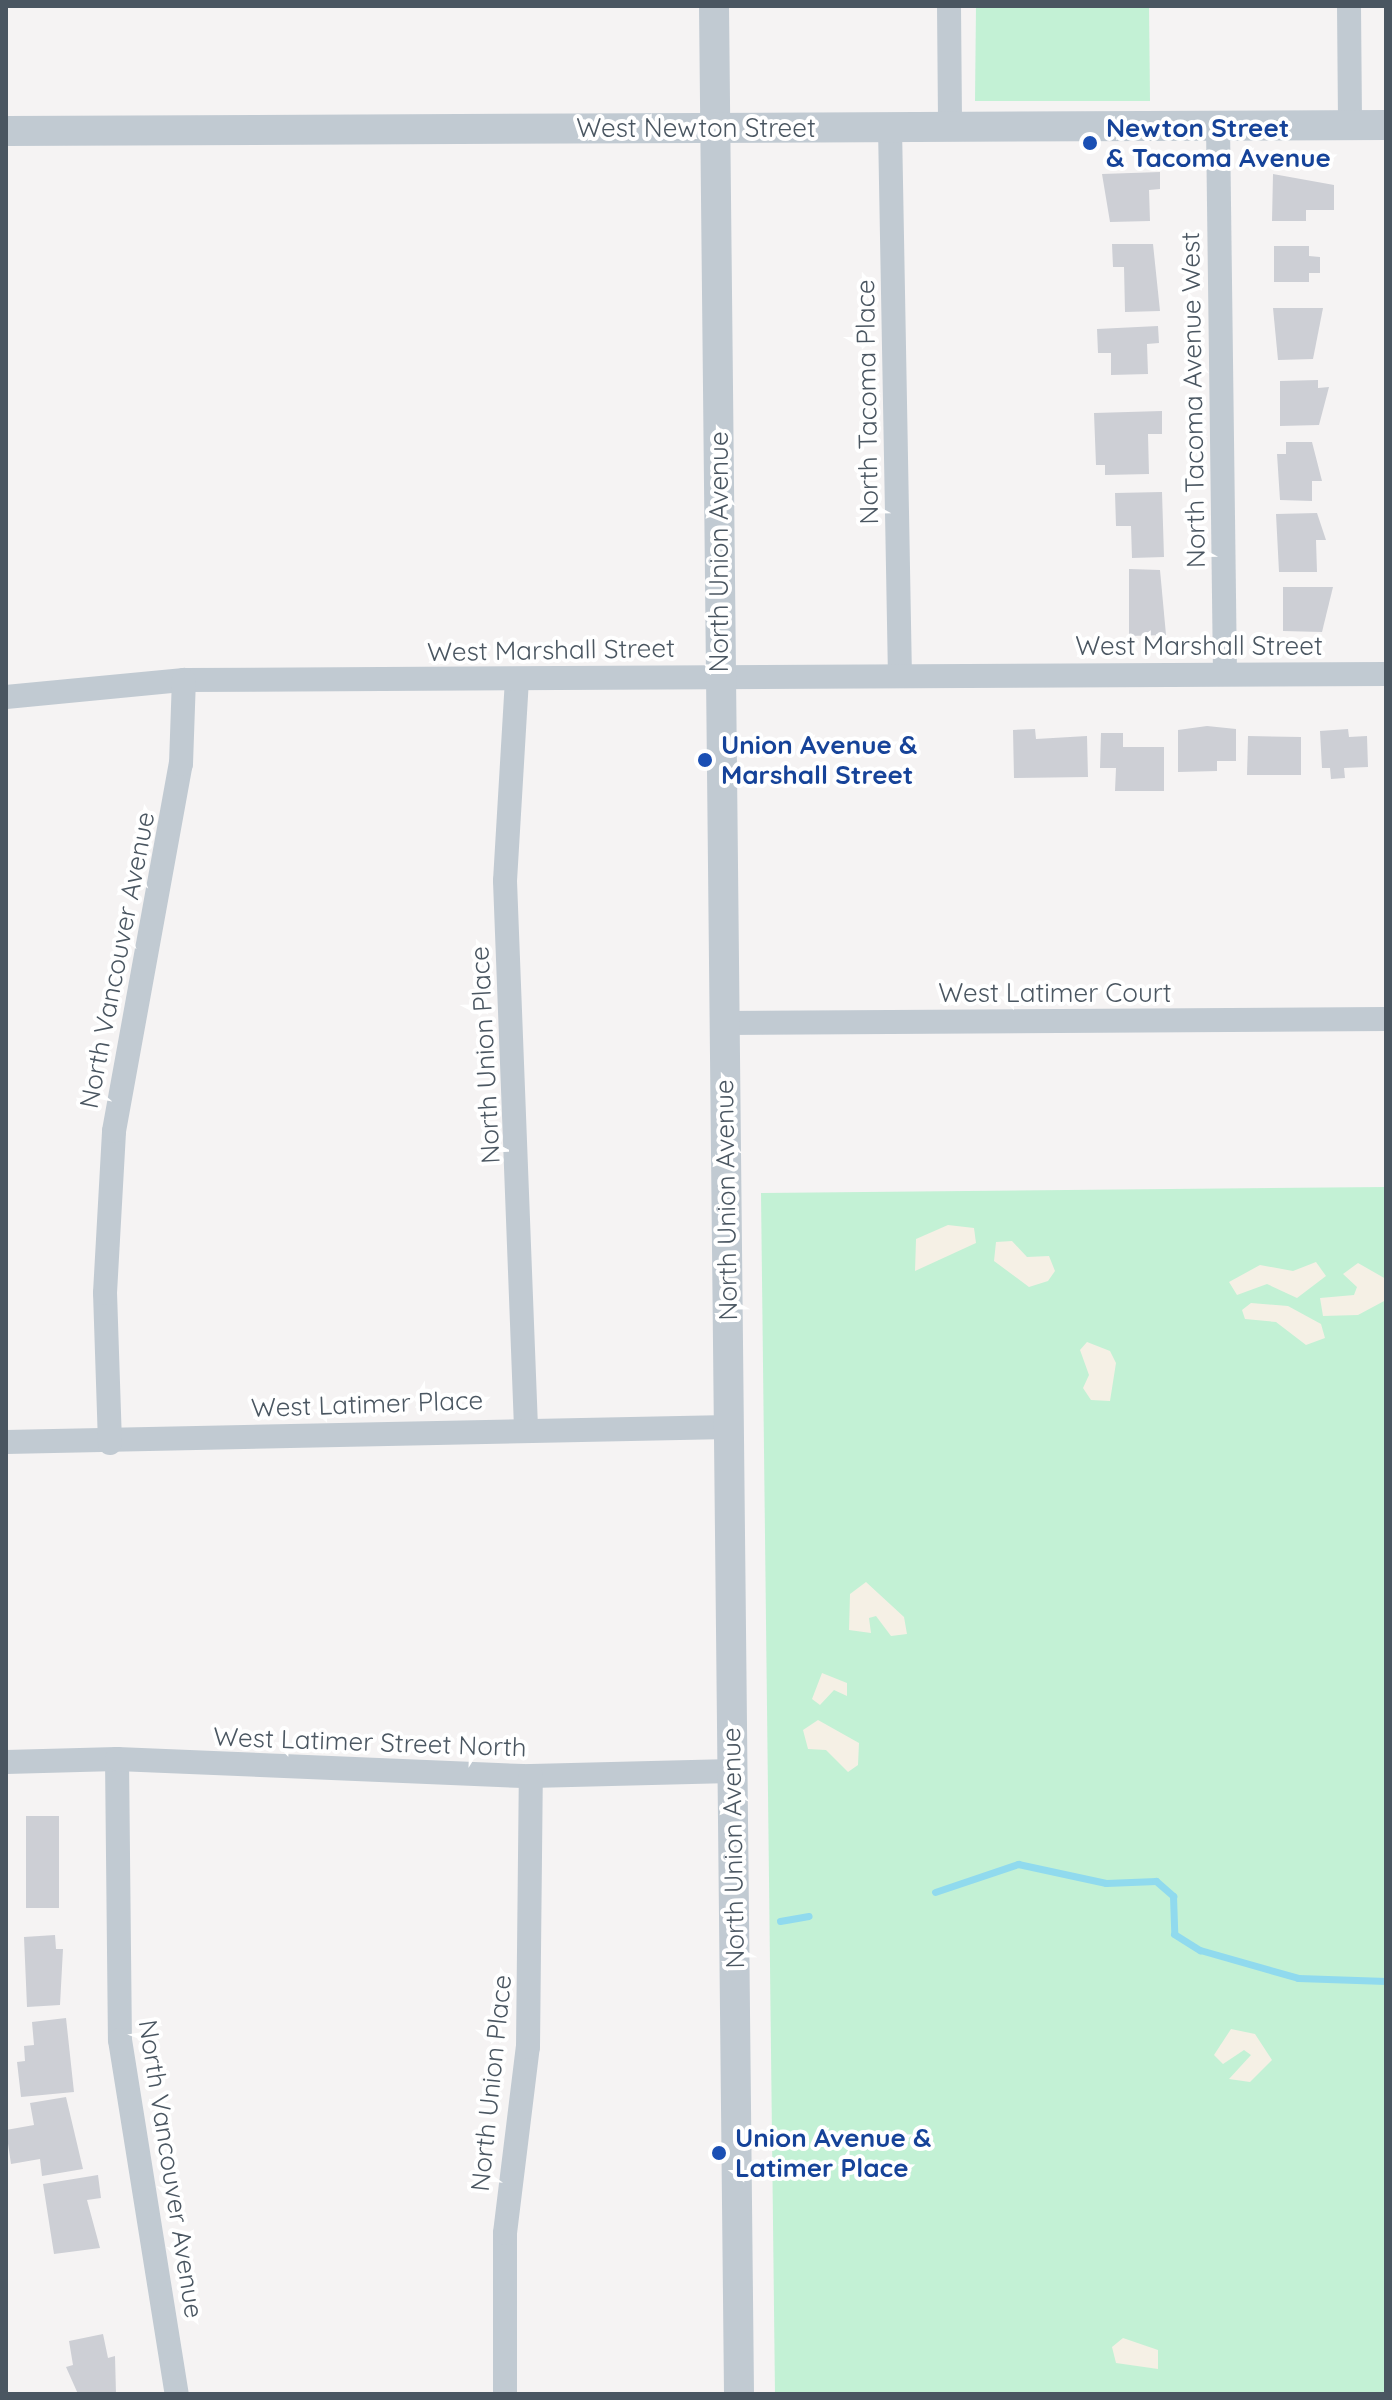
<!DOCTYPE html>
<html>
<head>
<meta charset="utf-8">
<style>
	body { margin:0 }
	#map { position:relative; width:1392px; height:2400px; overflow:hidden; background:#f5f3f3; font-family:Quicksand,sans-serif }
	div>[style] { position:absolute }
	.green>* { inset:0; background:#c3f1d5 }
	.sand>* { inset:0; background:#f5f0e5 }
	.stream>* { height:7px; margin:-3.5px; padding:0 3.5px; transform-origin:3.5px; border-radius:3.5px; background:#90daee }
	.building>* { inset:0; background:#cdcfd5 }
	.minor>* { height:24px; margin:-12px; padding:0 12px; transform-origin:12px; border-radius:12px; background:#c1cad2 }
	.tertiary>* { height:30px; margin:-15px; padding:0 15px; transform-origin:15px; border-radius:15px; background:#c1cad2 }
	.dots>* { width:22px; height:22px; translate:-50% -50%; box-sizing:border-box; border:4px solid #fff; border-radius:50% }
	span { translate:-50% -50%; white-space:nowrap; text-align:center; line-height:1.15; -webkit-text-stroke:8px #fff; paint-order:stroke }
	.street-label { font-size:26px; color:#4a5661 }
	.transit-label { font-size:26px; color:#164399; font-weight:700 }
	.left { translate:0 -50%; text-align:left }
	.frame { position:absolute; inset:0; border:8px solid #4a5661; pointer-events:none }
</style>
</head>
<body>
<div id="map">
	<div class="green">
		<div style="clip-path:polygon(976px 6px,1149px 6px,1150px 101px,975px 101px)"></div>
		<div style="clip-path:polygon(1386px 1187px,1386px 2394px,775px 2394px,761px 1193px)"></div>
	</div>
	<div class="sand">
		<div style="clip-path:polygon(948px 1225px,974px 1228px,976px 1243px,915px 1271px,916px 1239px)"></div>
		<div style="clip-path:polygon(1012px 1241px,1027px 1257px,1049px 1256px,1055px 1271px,1048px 1281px,1029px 1287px,994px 1261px,996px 1242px)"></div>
		<div style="clip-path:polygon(1316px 1262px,1326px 1276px,1297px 1298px,1267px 1284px,1237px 1295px,1229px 1282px,1260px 1265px,1293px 1271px)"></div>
		<div style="clip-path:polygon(1358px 1263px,1386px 1279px,1386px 1300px,1358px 1315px,1323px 1316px,1320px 1298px,1354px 1295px,1357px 1287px,1343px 1274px)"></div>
		<div style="clip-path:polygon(1251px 1303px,1288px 1306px,1321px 1324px,1325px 1338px,1306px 1345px,1276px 1322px,1245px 1319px,1242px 1310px)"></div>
		<div style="clip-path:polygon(1087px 1342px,1110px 1351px,1116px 1363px,1110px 1401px,1091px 1400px,1083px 1388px,1089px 1375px,1080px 1350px)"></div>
		<div style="clip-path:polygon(866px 1582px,904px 1617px,907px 1634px,891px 1636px,876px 1616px,869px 1618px,871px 1633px,849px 1630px,850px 1594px)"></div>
		<div style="clip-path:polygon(822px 1673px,847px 1683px,847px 1696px,834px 1690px,820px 1705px,812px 1699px)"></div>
		<div style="clip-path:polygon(818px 1720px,859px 1743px,858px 1765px,848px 1772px,826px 1750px,808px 1749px,803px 1730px)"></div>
		<div style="clip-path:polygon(1231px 2029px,1255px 2034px,1272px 2060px,1250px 2082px,1229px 2079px,1251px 2055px,1244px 2050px,1223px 2064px,1214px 2055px)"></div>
		<div style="clip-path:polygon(1123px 2338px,1158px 2350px,1158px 2369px,1116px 2363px,1112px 2347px)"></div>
	</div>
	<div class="stream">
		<div style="left:935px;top:1892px;width:88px;rotate:-18.6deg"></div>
		<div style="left:1018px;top:1864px;width:90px;rotate:12.2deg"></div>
		<div style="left:1106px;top:1883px;width:50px;rotate:-2.3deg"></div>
		<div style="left:1156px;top:1881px;width:23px;rotate:41deg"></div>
		<div style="left:1173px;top:1896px;width:38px;rotate:88deg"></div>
		<div style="left:1174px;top:1934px;width:31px;rotate:32deg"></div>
		<div style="left:1200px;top:1950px;width:102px;rotate:15.9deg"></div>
		<div style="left:1298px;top:1978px;width:88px;rotate:2deg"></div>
		<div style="left:780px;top:1921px;width:29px;rotate:-10deg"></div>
	</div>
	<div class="building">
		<div style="clip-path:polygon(1160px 172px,1160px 189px,1149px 190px,1150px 221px,1110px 222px,1102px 174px)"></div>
		<div style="clip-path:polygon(1273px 174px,1334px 185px,1334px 210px,1306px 210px,1306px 221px,1272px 221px)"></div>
		<div style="clip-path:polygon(1112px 244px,1153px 244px,1160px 311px,1125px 312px,1124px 267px,1113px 267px)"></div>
		<div style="clip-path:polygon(1274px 246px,1309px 246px,1309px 256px,1320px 257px,1320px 273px,1309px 273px,1309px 282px,1274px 282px)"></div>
		<div style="clip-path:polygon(1273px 308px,1323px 308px,1313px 359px,1278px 360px)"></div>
		<div style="clip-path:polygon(1158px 326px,1159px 343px,1147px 344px,1148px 374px,1111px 375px,1111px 353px,1098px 353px,1097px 329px)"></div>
		<div style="clip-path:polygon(1318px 380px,1318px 388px,1329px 387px,1319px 425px,1280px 426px,1280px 381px)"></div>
		<div style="clip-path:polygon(1162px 411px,1162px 434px,1148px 434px,1149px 474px,1105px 475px,1105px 465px,1096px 465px,1094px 413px)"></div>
		<div style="clip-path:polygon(1286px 442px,1312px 442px,1322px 481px,1312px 481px,1312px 501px,1280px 500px,1277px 454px,1286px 454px)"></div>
		<div style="clip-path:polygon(1162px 492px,1164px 557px,1132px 558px,1131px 526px,1116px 526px,1115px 493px)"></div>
		<div style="clip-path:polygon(1317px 513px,1326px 540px,1316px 540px,1317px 572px,1279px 572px,1276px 514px)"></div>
		<div style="clip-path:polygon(1129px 569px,1160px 570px,1166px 635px,1129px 636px)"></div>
		<div style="clip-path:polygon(1283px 587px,1333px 587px,1322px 632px,1283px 631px)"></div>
		<div style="clip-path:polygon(1207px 726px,1236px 729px,1236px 761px,1217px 761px,1217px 771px,1178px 772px,1178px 730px)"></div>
		<div style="clip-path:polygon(1035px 729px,1036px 739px,1087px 736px,1088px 777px,1014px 778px,1013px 730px)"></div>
		<div style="clip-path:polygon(1348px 729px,1349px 737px,1367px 736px,1368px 767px,1344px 768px,1345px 778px,1331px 779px,1330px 768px,1322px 768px,1320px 731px)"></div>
		<div style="clip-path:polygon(1101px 733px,1123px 733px,1123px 747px,1164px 747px,1164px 791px,1115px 791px,1116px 768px,1100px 768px)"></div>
		<div style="clip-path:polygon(1248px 736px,1301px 737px,1301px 775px,1247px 775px)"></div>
		<div style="clip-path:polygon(26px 1816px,59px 1816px,59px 1908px,26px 1908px)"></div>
		<div style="clip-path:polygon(55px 1935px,56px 1949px,63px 1949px,60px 2005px,27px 2007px,24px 1937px)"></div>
		<div style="clip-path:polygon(66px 2018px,74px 2092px,21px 2097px,17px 2062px,25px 2061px,24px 2046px,34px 2045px,32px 2022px)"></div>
		<div style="clip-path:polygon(66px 2097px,83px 2169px,42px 2176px,40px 2159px,11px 2164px,6px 2130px,34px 2125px,30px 2103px)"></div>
		<div style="clip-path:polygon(98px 2175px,101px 2198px,87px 2200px,100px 2248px,54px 2254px,43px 2184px)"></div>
		<div style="clip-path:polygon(103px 2334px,108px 2358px,115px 2356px,116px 2394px,78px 2394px,66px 2367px,73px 2365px,69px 2341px)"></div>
	</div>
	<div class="minor">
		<div style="left:949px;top:6px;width:120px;rotate:89.5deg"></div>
		<div style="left:1349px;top:6px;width:119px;rotate:89.5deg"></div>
		<div style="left:1218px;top:125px;width:549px;rotate:89.27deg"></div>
		<div style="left:890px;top:127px;width:549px;rotate:88.96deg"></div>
		<div style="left:517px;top:679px;width:202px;rotate:93.4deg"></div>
		<div style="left:505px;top:881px;width:546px;rotate:87.8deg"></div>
		<div style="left:6px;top:697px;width:179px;rotate:-5.5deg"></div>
		<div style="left:184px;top:680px;width:1202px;rotate:-0.29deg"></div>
		<div style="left:724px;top:1023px;width:662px;rotate:-0.35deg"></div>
		<div style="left:6px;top:1442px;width:723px;rotate:-1.19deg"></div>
		<div style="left:110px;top:1443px;width:150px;rotate:-91.9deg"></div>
		<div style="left:105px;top:1293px;width:162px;rotate:-86.8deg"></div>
		<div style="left:114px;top:1131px;width:373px;rotate:-79.7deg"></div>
		<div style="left:181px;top:764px;width:84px;rotate:-88deg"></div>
		<div style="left:117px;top:1759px;width:281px;rotate:89.4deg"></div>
		<div style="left:120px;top:2040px;width:359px;rotate:80.9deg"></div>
		<div style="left:6px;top:1762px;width:111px;rotate:-1.5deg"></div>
		<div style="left:117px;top:1759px;width:414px;rotate:2.4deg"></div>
		<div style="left:531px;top:1776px;width:201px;rotate:-1.4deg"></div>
		<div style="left:505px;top:2394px;width:161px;rotate:-90deg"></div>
		<div style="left:505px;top:2233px;width:187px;rotate:-83deg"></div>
		<div style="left:528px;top:2047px;width:271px;rotate:-89.4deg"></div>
	</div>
	<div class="tertiary">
		<div style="left:714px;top:6px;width:2388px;rotate:89.4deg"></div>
		<div style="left:6px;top:131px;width:1380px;rotate:-0.25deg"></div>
	</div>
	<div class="dots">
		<div style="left:1090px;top:143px;background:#1a4fb4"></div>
		<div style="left:705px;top:760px;background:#1a4fb4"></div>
		<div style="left:719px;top:2153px;background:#1a4fb4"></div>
	</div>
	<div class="street-label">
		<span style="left:696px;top:128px">West Newton Street</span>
		<span style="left:1193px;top:400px;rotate:-91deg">North Tacoma Avenue West</span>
		<span style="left:867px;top:402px;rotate:-91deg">North Tacoma Place</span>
		<span style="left:719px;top:552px;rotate:-90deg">North Union Avenue</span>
		<span style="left:1199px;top:646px">West Marshall Street</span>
		<span style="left:551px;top:650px;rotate:-1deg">West Marshall Street</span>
		<span style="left:117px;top:960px;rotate:-79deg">North Vancouver Avenue</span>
		<span style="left:1055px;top:993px">West Latimer Court</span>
		<span style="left:485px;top:1055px;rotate:-93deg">North Union Place</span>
		<span style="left:726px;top:1200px;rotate:-91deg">North Union Avenue</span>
		<span style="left:367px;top:1404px;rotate:-2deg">West Latimer Place</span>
		<span style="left:370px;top:1742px;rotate:2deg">West Latimer Street North</span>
		<span style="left:733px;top:1848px;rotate:-91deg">North Union Avenue</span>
		<span style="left:491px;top:2083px;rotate:-84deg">North Union Place</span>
		<span style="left:171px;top:2169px;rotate:81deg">North Vancouver Avenue</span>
	</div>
	<div class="transit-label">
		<span class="left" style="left:1106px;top:143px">Newton Street<br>&amp; Tacoma Avenue</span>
		<span class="left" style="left:721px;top:760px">Union Avenue &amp;<br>Marshall Street</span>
		<span class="left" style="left:735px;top:2153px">Union Avenue &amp;<br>Latimer Place</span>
	</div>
	<div class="frame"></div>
</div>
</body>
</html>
